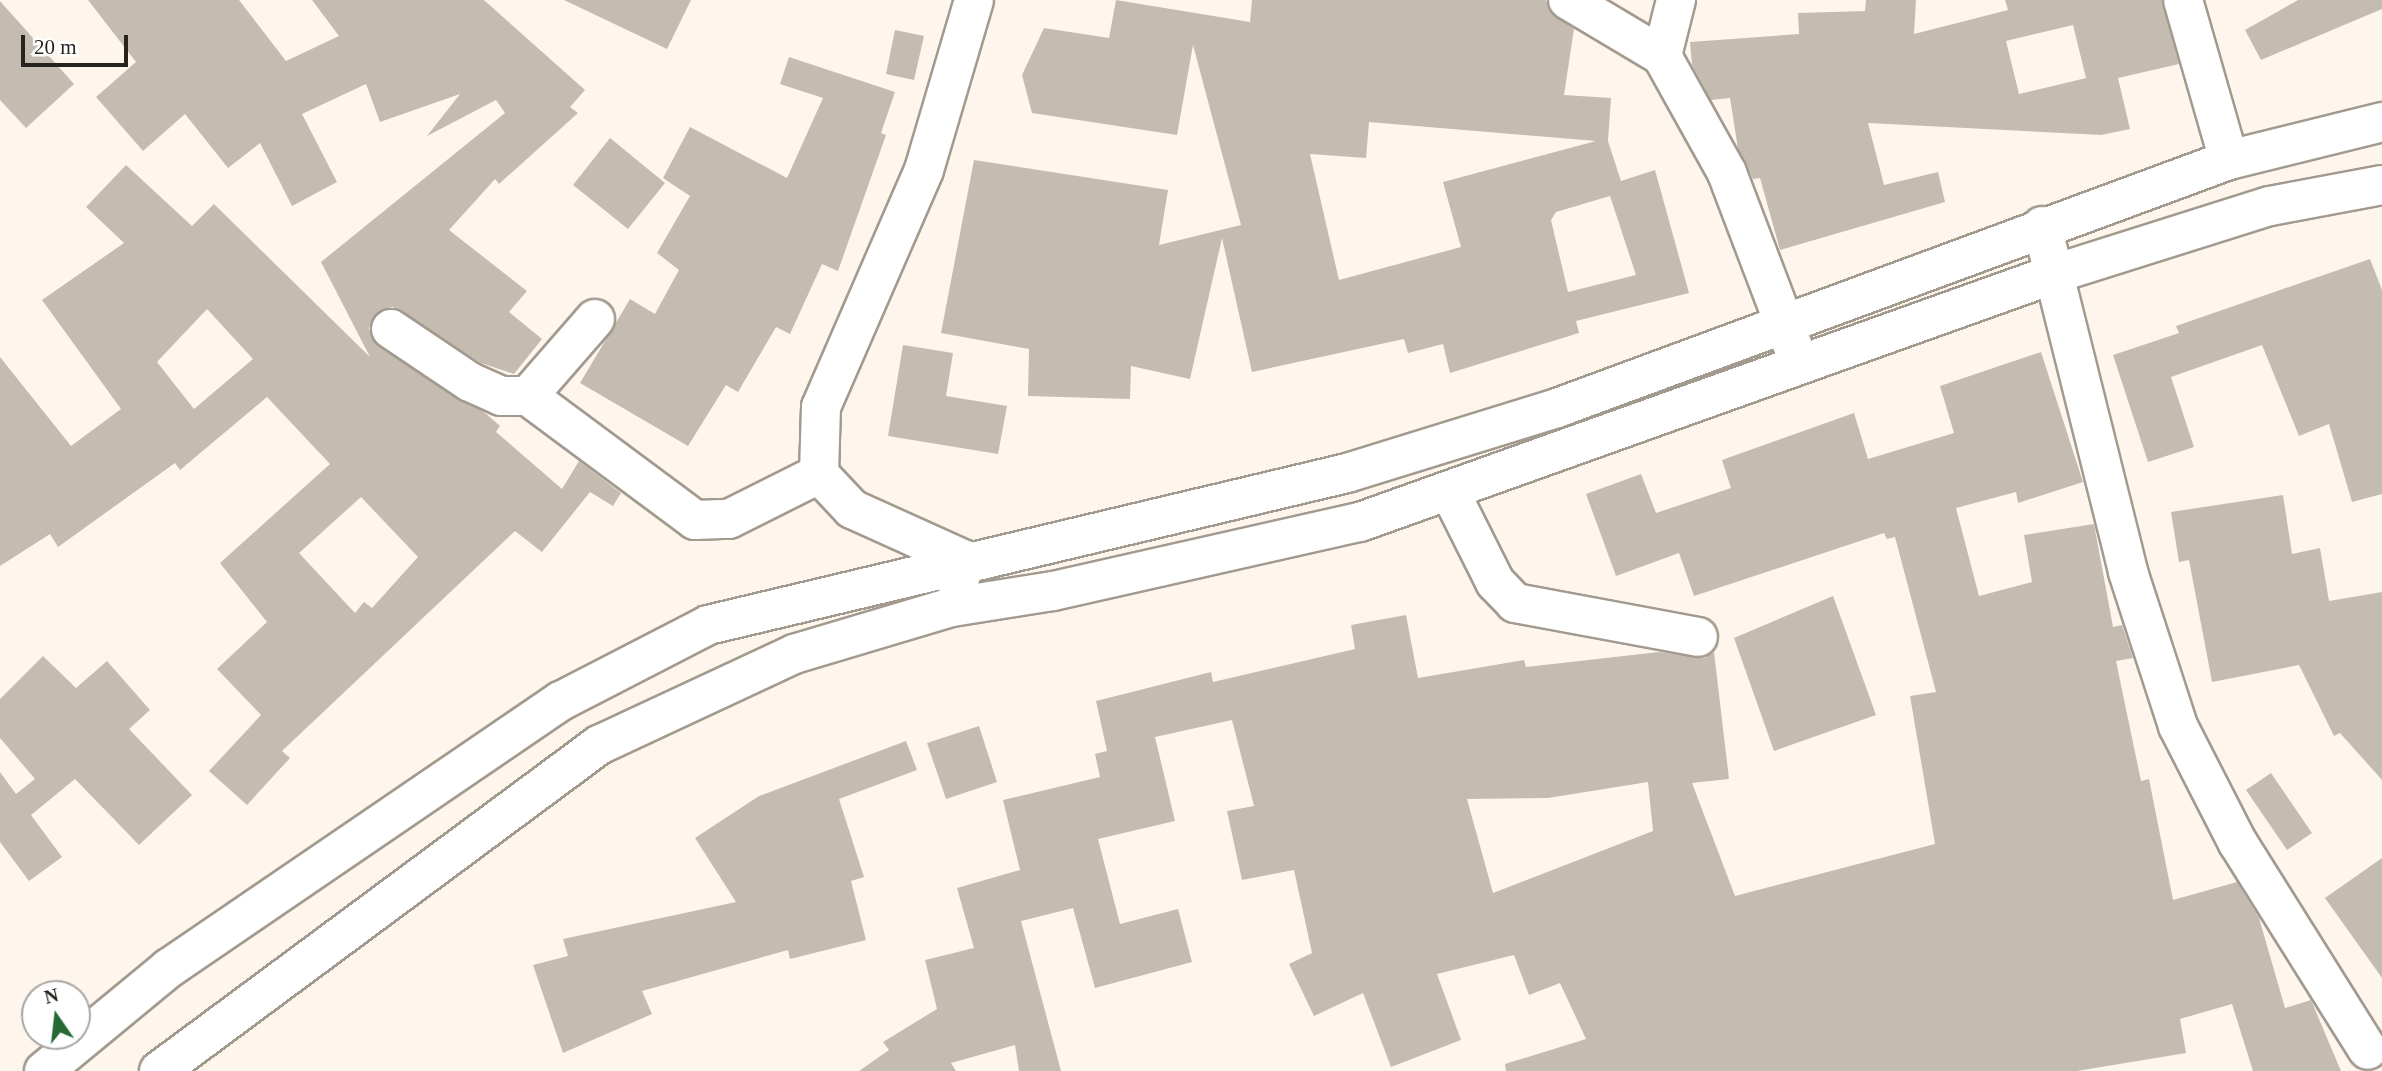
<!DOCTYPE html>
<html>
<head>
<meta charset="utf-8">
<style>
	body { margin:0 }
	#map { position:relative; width:2382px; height:1071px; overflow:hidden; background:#fef6ed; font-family:"Times New Roman",serif }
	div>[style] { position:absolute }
	.building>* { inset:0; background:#c5bcb1 }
	.roads { filter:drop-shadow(2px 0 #a39a8f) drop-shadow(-2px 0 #a39a8f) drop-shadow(0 2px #a39a8f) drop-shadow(0 -2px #a39a8f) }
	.minor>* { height:38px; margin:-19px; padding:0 19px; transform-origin:19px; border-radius:19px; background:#fff }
	.tertiary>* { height:38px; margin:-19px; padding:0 19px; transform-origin:19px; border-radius:19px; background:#fff }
	.primary>* { height:38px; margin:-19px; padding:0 19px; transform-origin:19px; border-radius:19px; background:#fff }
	span { translate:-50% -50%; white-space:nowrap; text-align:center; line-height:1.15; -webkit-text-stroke:5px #fff; paint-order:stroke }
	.north { position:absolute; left:21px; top:980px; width:70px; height:70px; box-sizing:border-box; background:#fff; border:2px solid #a9a7a5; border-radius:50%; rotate:346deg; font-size:19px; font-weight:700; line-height:28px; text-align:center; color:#27241f }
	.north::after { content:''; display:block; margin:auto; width:24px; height:32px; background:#256934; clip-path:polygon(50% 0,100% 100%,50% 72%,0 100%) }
	.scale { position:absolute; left:21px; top:35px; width:107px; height:32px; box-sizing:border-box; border:4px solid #27241f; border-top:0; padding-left:9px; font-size:21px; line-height:24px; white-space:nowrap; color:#27241f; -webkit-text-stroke:5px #fff; paint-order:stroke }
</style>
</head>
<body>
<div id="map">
	<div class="building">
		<div style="clip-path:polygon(evenodd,88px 0,239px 0,286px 61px,339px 36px,312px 0,484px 0,585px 90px,570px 107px,578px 113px,499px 184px,495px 179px,449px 230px,527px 291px,509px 312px,542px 339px,514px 374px,481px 363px,393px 307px,381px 310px,369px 328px,379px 347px,484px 412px,500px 426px,496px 432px,562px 489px,579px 461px,621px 493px,613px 506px,590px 492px,542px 552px,515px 531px,282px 751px,290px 758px,247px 805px,209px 771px,261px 715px,217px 669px,267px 622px,220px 563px,330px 464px,267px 397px,180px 470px,175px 463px,58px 547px,50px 534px,0 566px,0 357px,71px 446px,121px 409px,42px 300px,124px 243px,86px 207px,126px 165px,192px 226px,214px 204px,370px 357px,321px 262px,505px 113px,496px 100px,427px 136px,460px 94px,380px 122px,366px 84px,302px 114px,337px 182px,292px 206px,260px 143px,228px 168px,185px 114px,143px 151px,96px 97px,136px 62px,88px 0,207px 309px,253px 359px,194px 409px,157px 362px,207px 309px,88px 0,361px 497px,418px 557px,372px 608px,364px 602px,355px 613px,299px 553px,361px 497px)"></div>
		<div style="clip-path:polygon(564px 0,691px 0,667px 49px)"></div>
		<div style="clip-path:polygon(evenodd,1116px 0,1250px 22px,1252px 0,1546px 0,1549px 11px,1574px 29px,1564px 95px,1611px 98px,1608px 141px,1621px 181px,1655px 170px,1689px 293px,1576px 321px,1579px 333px,1450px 373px,1443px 344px,1408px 353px,1404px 339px,1252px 372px,1222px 238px,1190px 379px,1131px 366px,1130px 399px,1028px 396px,1029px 349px,941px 333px,974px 160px,1168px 190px,1159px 245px,1241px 225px,1193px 45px,1177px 135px,1032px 113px,1022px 75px,1044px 28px,1109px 38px,1116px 0,1369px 122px,1596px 141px,1443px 182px,1461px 247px,1339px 280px,1310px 154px,1366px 158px,1369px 122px,1116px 0,1610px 196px,1636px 275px,1568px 292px,1551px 220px,1556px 212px,1610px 196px)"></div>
		<div style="clip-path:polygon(evenodd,1866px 0,1916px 0,1914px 34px,2008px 10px,2005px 0,2162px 0,2179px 64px,2118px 78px,2130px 129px,2101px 135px,1868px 123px,1884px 185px,1938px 172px,1945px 202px,1780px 250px,1760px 178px,1753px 179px,1738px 149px,1730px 98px,1711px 100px,1692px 65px,1690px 42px,1799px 34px,1798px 13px,1865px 11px,1866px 0,2073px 25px,2086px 78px,2019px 94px,2006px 41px,2073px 25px)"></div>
		<div style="clip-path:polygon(2298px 0,2382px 0,2382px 9px,2261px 60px,2245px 30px)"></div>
		<div style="clip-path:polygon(0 1px,74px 84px,26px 128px,0 100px)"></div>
		<div style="clip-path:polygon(895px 30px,924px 36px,914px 80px,886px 74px)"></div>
		<div style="clip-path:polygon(789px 57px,895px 92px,881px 133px,886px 135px,838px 271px,822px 264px,790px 334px,776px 327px,738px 392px,726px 385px,688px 446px,580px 383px,630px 299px,655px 314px,679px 270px,657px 253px,690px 196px,663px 178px,690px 127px,787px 178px,823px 98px,780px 84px)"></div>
		<div style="clip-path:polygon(610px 138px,665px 183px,628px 229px,573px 185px)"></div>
		<div style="clip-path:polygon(2370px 259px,2382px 290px,2382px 494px,2352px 502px,2329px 424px,2299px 436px,2262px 345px,2171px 377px,2194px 447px,2148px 462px,2113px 355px,2179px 333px,2176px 326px)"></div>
		<div style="clip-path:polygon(903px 345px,953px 353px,946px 396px,1007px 406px,998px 454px,888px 436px)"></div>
		<div style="clip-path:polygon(evenodd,2041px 352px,2083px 482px,2018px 503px,2016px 492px,1956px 508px,1979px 596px,2032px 582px,2024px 535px,2094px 524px,2113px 627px,2122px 625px,2133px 658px,2116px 661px,2141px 781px,2149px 779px,2173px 900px,2237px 882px,2259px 918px,2285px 1008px,2311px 1000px,2341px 1071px,2253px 1071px,2232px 1004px,2180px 1019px,2186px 1053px,2077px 1071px,1506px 1071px,1505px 1064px,1586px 1039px,1560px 983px,1529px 995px,1514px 955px,1437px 974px,1461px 1040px,1391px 1067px,1363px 993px,1314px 1016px,1289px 964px,1312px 953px,1294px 870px,1242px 880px,1227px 811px,1254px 806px,1232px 720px,1155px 737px,1175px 821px,1098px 839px,1120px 924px,1178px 909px,1192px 962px,1095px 988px,1073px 908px,1021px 921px,1061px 1071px,1019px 1071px,1015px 1045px,951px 1063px,956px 1071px,859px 1071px,889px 1050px,883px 1042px,937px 1009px,925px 960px,974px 948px,957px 888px,1020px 870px,1003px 800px,1100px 777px,1095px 754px,1107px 751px,1096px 701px,1211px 672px,1213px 682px,1355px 649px,1351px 625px,1406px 615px,1418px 678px,1524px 660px,1526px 667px,1659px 652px,1705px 658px,1714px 652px,1729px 779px,1692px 783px,1735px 896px,1935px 844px,1910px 696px,1936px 692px,1895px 537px,1887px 539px,1884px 533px,1694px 596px,1679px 553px,1616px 576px,1586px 494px,1641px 474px,1656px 513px,1731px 488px,1722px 460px,1854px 413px,1868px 459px,1954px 433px,1940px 386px,2041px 352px,1648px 782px,1653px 831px,1493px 893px,1467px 799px,1548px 798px,1648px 782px)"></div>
		<div style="clip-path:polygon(2283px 495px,2292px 554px,2320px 548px,2329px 601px,2382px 592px,2382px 780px,2340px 733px,2334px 736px,2299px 665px,2212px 682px,2189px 560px,2179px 562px,2171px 512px)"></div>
		<div style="clip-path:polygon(1833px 596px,1876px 715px,1774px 751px,1734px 638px)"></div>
		<div style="clip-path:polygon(43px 656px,76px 688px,107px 661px,150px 710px,129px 729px,192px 795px,139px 845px,75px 779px,31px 815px,62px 857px,29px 881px,0 842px,0 772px,16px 794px,35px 779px,0 738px,0 699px)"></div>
		<div style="clip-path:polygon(979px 726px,997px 782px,946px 799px,927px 743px)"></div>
		<div style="clip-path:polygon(906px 741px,917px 770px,839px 799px,864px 877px,851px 881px,866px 940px,790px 959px,788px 950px,642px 991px,652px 1014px,563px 1053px,533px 965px,568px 956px,563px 939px,736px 902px,695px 838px,759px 796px)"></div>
		<div style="clip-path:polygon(2271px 773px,2312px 833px,2287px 850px,2246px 790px)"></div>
		<div style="clip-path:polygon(2382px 858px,2382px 978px,2325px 898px)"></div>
	</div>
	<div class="roads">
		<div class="minor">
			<div style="left:1568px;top:0;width:109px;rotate:30.8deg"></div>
			<div style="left:1662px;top:56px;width:134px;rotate:60.9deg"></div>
			<div style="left:1727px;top:173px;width:203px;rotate:69.2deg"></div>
			<div style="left:2183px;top:0;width:166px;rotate:74deg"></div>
			<div style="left:1662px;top:56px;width:58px;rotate:-76deg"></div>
			<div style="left:2042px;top:226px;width:357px;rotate:76deg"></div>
			<div style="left:2128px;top:572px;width:162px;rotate:72deg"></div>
			<div style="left:2178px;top:726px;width:131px;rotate:62.9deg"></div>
			<div style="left:2238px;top:843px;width:244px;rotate:57.9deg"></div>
			<div style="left:391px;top:329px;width:95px;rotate:33.9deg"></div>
			<div style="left:470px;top:382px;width:34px;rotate:24deg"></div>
			<div style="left:501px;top:396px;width:27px"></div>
			<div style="left:528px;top:396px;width:208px;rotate:36.6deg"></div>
			<div style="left:695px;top:520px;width:34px;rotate:-2deg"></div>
			<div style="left:729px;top:519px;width:101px;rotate:-26.6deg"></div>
			<div style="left:528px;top:396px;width:102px;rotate:-49deg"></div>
			<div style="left:1450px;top:492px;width:101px;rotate:63.4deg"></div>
			<div style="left:1495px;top:582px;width:29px;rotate:46deg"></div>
			<div style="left:1515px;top:603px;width:186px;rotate:10.5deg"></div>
		</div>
		<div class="tertiary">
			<div style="left:958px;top:586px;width:27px;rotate:-75deg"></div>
			<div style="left:965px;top:560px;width:124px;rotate:-155.7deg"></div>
			<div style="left:852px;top:509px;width:48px;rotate:-133.3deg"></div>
			<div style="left:819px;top:474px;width:67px;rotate:-88.3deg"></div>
			<div style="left:821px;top:407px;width:258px;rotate:-66.5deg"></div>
			<div style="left:924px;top:170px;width:177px;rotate:-73.6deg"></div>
		</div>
		<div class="primary">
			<div style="left:44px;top:1071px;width:162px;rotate:-39.5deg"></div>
			<div style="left:169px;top:968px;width:474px;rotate:-34.3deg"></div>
			<div style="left:561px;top:701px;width:165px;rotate:-27.3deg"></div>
			<div style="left:708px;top:625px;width:657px;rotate:-13.38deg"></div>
			<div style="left:1347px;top:473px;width:220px;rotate:-17.2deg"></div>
			<div style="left:1557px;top:408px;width:716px;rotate:-20.26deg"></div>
			<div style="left:2229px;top:160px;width:158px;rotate:-13.9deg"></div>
			<div style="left:159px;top:1071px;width:548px;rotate:-36.54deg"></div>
			<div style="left:599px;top:745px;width:215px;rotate:-25deg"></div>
			<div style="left:794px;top:654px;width:165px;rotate:-16.6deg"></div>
			<div style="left:952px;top:607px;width:102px;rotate:-9deg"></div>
			<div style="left:1053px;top:591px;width:315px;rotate:-12.7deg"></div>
			<div style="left:1360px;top:522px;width:740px;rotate:-19.66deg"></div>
			<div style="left:2057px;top:273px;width:223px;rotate:-17.5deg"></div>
			<div style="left:2270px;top:206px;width:114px;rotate:-10.6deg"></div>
		</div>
	</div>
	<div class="north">N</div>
	<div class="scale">20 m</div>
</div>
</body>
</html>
